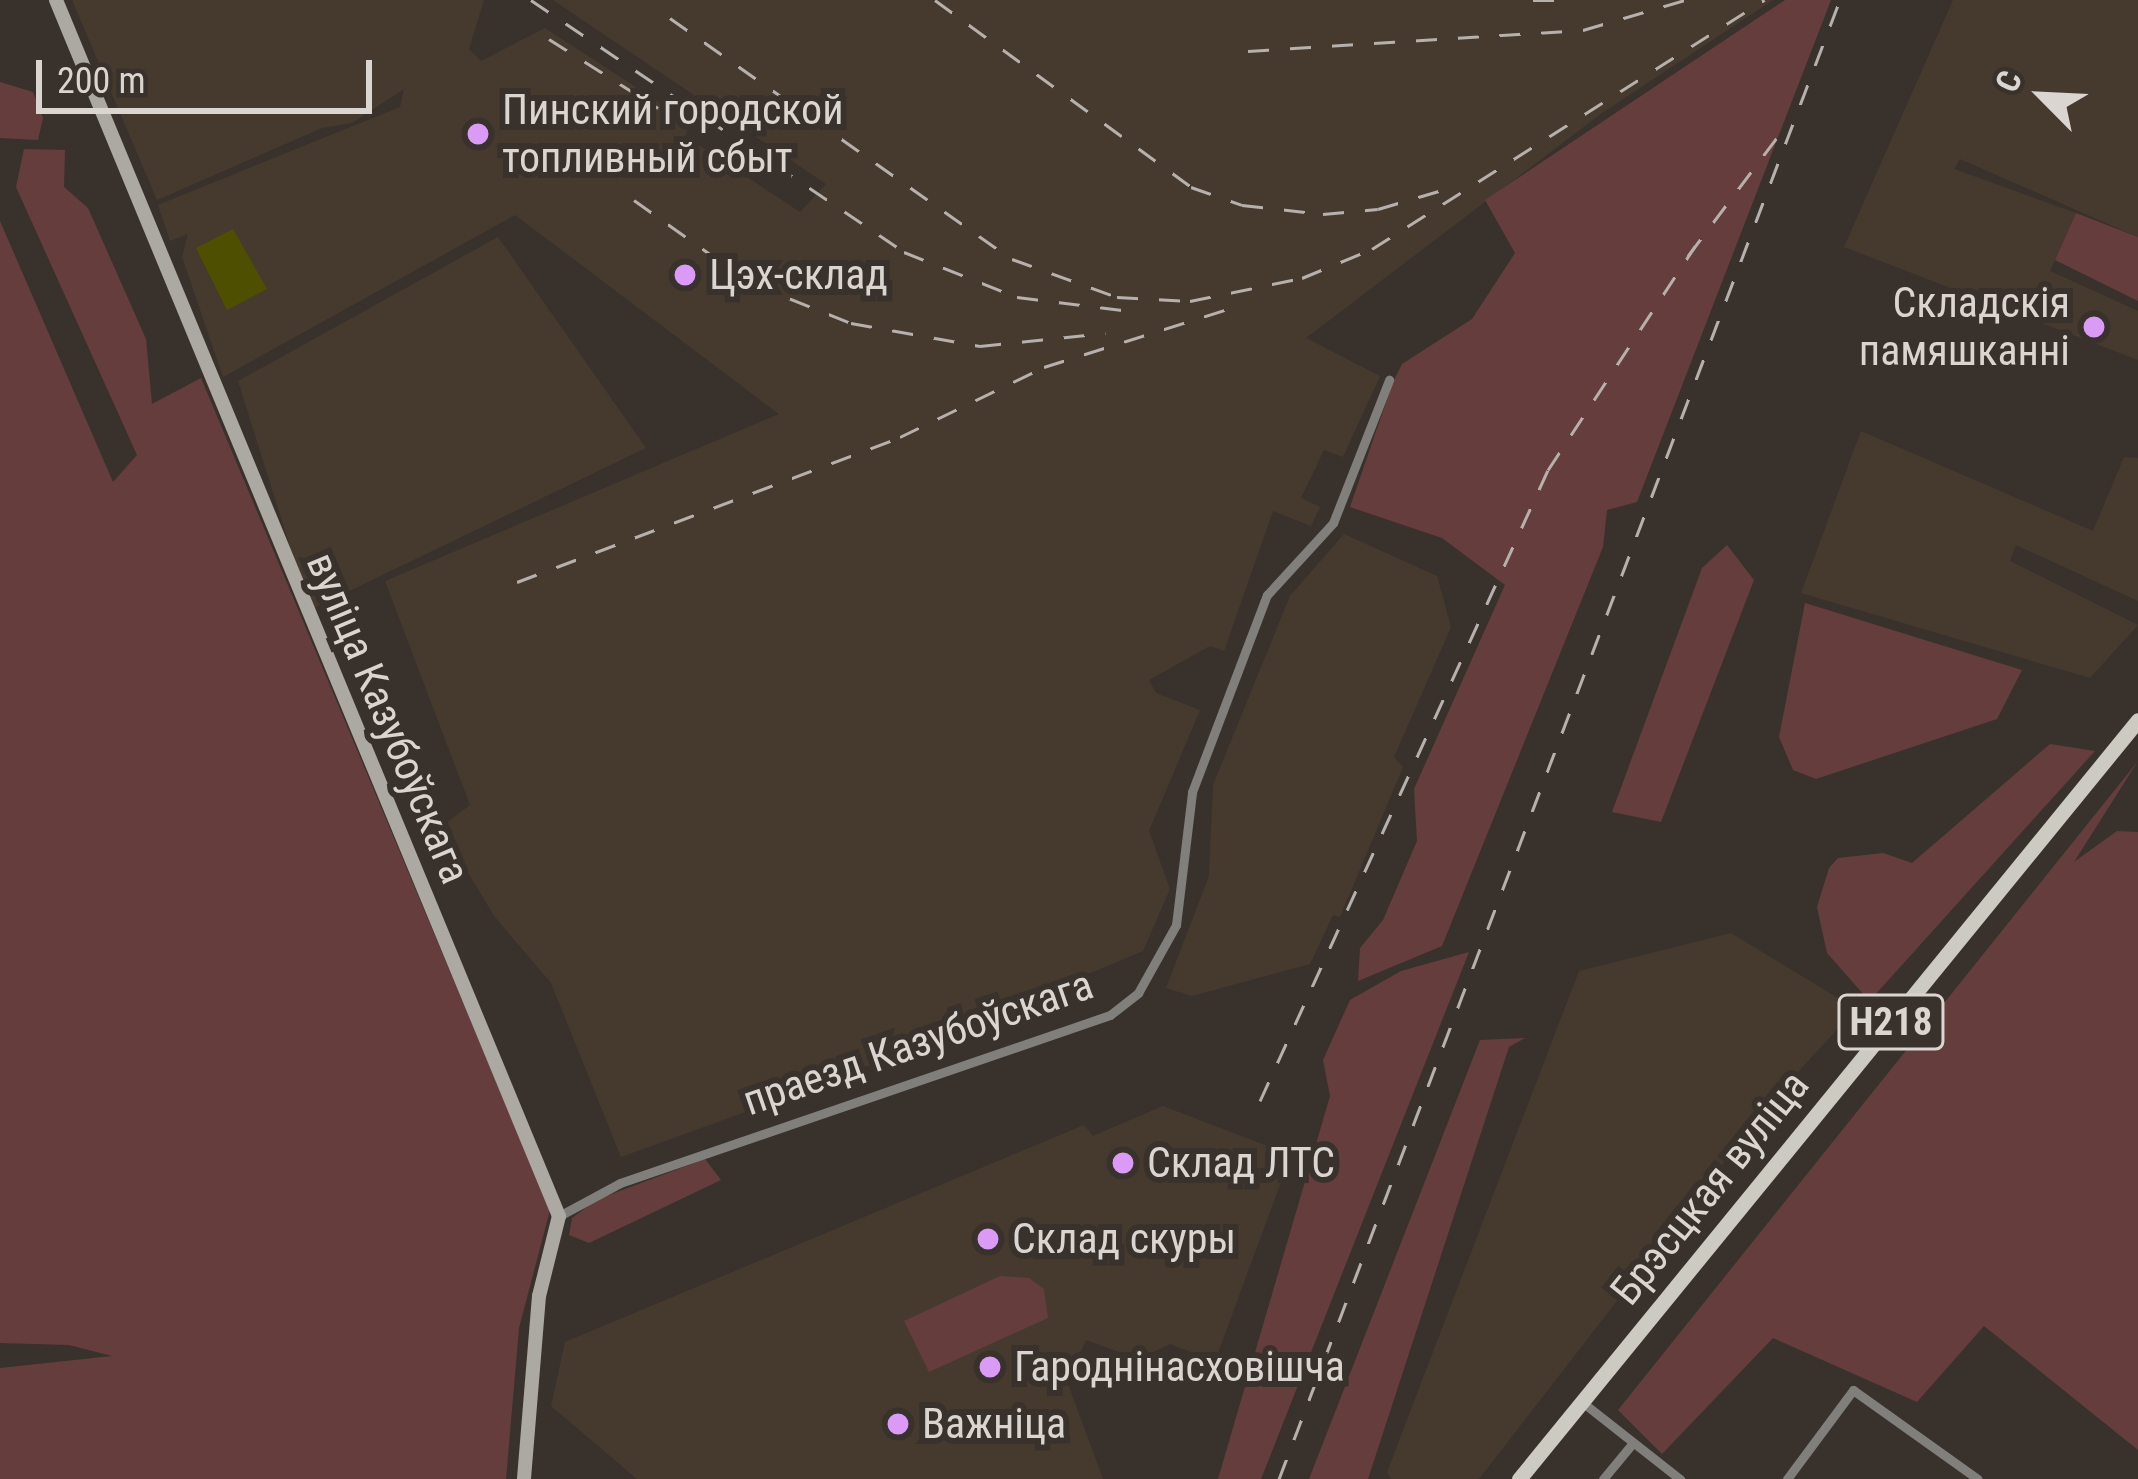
<!DOCTYPE html>
<html>
<head>
<meta charset="utf-8">
<style>
	body { margin:0 }
	#map { position:relative; width:2138px; height:1479px; overflow:hidden; background:#39322c; font-family:"Roboto Condensed",sans-serif }
	div>[style] { position:absolute }
	.built>* { inset:0; background:#463a2f }
	.green>* { inset:0; background:#653d3c }
	.water>* { inset:0; background:#4f4f00 }
	.street>* { height:9px; margin:-4.5px; padding:0 4.5px; transform-origin:4.5px; border-radius:4.5px; background:#817f7b }
	.secondary>* { height:14px; margin:-7px; padding:0 7px; transform-origin:7px; border-radius:7px; background:#aca9a2 }
	.primary>* { height:15px; margin:-7.5px; padding:0 7.5px; transform-origin:7.5px; border-radius:7.5px; background:#cdcac1 }
	.rail>* { height:3px; margin-top:-1.5px; transform-origin:0; background:repeating-linear-gradient(90deg,#b6b1ac 0 21px,transparent 0 42px) }
	.dots>* { width:33px; height:33px; translate:-50% -50%; box-sizing:border-box; border:6px solid #39322c; border-radius:50% }
	span { translate:-50% -50%; white-space:nowrap; text-align:center; line-height:1.15; -webkit-text-stroke:12px #39322c; paint-order:stroke }
	.shield-label span { padding:3px 9px; background:#39322c; border:3px solid; border-radius:9px; -webkit-text-stroke-width:0 }
	.shield-label { font-size:39px; color:#dad5d1; font-weight:700 }
	.poi-label { font-size:42px; color:#dad5d1 }
	.left { translate:0 -50%; text-align:left }
	.right { translate:-100% -50%; text-align:right }
	.street-label { font-size:42px; color:#dad5d1 }
	.north { position:absolute; left:1982px; top:36px; width:120px; height:120px; -webkit-text-stroke:9px #39322c; paint-order:stroke; rotate:294deg; font-size:33px; font-weight:700; line-height:48px; text-align:center; color:#dad5d1 }
	.north::after { content:''; display:block; margin:auto; width:42px; height:54px; background:#dad5d1; clip-path:polygon(50% 0,100% 100%,50% 72%,0 100%) }
	.scale { position:absolute; left:36px; top:60px; width:336px; height:54px; box-sizing:border-box; border:6px solid #dad5d1; border-top:0; padding-left:15px; font-size:36px; line-height:42px; white-space:nowrap; color:#dad5d1; -webkit-text-stroke:9px #39322c; paint-order:stroke }
</style>
</head>
<body>
<div id="map">
	<div class="built">
		<div style="clip-path:polygon(72px 0,484px 0,469px 49px,481px 61px,545px 28px,691px 123px,685px 136px,800px 212px,826px 184px,553px 0,1773px 0,1602px 113px,1306px 338px,1380px 376px,1343px 457px,1324px 450px,1301px 498px,1320px 507px,1311px 526px,1273px 511px,1224px 651px,1210px 646px,1149px 680px,1156px 693px,1200px 710px,1149px 831px,1170px 889px,1143px 951px,850px 1074px,621px 1157px,551px 983px,494px 916px,441px 827px,470px 805px,385px 581px,779px 414px,515px 215px,223px 377px,182px 257px,188px 234px,170px 241px,158px 205px,400px 107px,404px 89px,352px 123px,322px 128px,157px 200px)"></div>
		<div style="clip-path:polygon(1953px 0,2138px 0,2138px 237px,1960px 159px,1954px 169px,2076px 213px,2050px 271px,2138px 311px,2138px 360px,1844px 247px)"></div>
		<div style="clip-path:polygon(498px 237px,646px 448px,310px 610px,238px 381px)"></div>
		<div style="clip-path:polygon(1861px 431px,2093px 531px,2124px 457px,2138px 458px,2138px 601px,2016px 545px,2010px 561px,2138px 625px,2090px 678px,1801px 593px)"></div>
		<div style="clip-path:polygon(1344px 534px,1437px 576px,1451px 627px,1394px 757px,1403px 767px,1340px 917px,1333px 915px,1310px 964px,1192px 996px,1166px 988px,1209px 876px,1213px 785px,1290px 596px)"></div>
		<div style="clip-path:polygon(1731px 933px,1856px 1009px,1774px 1098px,1479px 1479px,1391px 1479px,1387px 1472px,1579px 971px)"></div>
		<div style="clip-path:polygon(1163px 1106px,1291px 1155px,1215px 1361px,1170px 1344px,1139px 1359px,1086px 1340px,1067px 1381px,1103px 1479px,637px 1479px,551px 1406px,565px 1342px,1084px 1125px,1093px 1136px)"></div>
	</div>
	<div class="green">
		<div style="clip-path:polygon(1785px 0,1831px 0,1637px 502px,1607px 510px,1603px 547px,1442px 946px,1358px 981px,1360px 948px,1383px 920px,1417px 841px,1414px 789px,1505px 585px,1442px 538px,1350px 507px,1393px 382px,1402px 364px,1472px 319px,1515px 253px,1485px 200px)"></div>
		<div style="clip-path:polygon(0 82px,33px 92px,43px 118px,38px 140px,0 138px)"></div>
		<div style="clip-path:polygon(24px 149px,65px 150px,64px 187px,88px 208px,146px 339px,152px 404px,201px 378px,550px 1210px,519px 1328px,506px 1479px,0 1479px,0 1368px,112px 1356px,69px 1345px,0 1343px,0 221px,113px 482px,137px 455px,16px 187px)"></div>
		<div style="clip-path:polygon(2076px 213px,2138px 237px,2138px 301px,2055px 260px)"></div>
		<div style="clip-path:polygon(1727px 545px,1754px 580px,1661px 822px,1612px 812px,1702px 568px)"></div>
		<div style="clip-path:polygon(1805px 603px,2022px 670px,1997px 719px,1816px 779px,1793px 770px,1779px 737px)"></div>
		<div style="clip-path:polygon(2050px 744px,2095px 751px,1874px 996px,1864px 995px,1827px 953px,1817px 907px,1829px 868px,1838px 858px,1883px 853px,1912px 863px)"></div>
		<div style="clip-path:polygon(2138px 761px,2074px 862px,2117px 831px,2138px 832px,2138px 1450px,1984px 1326px,1917px 1402px,1773px 1338px,1662px 1454px,1618px 1410px)"></div>
		<div style="clip-path:polygon(1469px 952px,1261px 1479px,1218px 1479px,1330px 1096px,1323px 1060px,1350px 1000px,1401px 971px)"></div>
		<div style="clip-path:polygon(1525px 1038px,1509px 1047px,1368px 1479px,1309px 1479px,1480px 1040px)"></div>
		<div style="clip-path:polygon(705px 1159px,721px 1180px,589px 1243px,569px 1235px,572px 1218px,596px 1200px)"></div>
		<div style="clip-path:polygon(1000px 1276px,1029px 1278px,1044px 1289px,1048px 1318px,929px 1372px,904px 1321px)"></div>
	</div>
	<div class="water">
		<div style="clip-path:polygon(233px 229px,267px 289px,227px 310px,196px 248px)"></div>
	</div>
	<div class="street">
		<div style="left:559px;top:1216px;width:69px;rotate:-28.4deg"></div>
		<div style="left:620px;top:1183px;width:518px;rotate:-18.92deg"></div>
		<div style="left:1110px;top:1015px;width:36px;rotate:-38deg"></div>
		<div style="left:1138px;top:993px;width:78px;rotate:-60.8deg"></div>
		<div style="left:1176px;top:925px;width:134px;rotate:-83.1deg"></div>
		<div style="left:1192px;top:792px;width:211px;rotate:-69.2deg"></div>
		<div style="left:1267px;top:595px;width:98px;rotate:-47.5deg"></div>
		<div style="left:1333px;top:523px;width:154px;rotate:-68.6deg"></div>
		<div style="left:1582px;top:1402px;width:125px;rotate:38.2deg"></div>
		<div style="left:1603px;top:1479px;width:45px;rotate:-50.4deg"></div>
		<div style="left:1787px;top:1479px;width:111px;rotate:-53.4deg"></div>
		<div style="left:1853px;top:1390px;width:153px;rotate:35.5deg"></div>
	</div>
	<div class="secondary">
		<div style="left:56px;top:0;width:1316px;rotate:67.53deg"></div>
		<div style="left:559px;top:1216px;width:82px;rotate:104deg"></div>
		<div style="left:539px;top:1296px;width:184px;rotate:94.7deg"></div>
	</div>
	<div class="primary">
		<div style="left:1519px;top:1479px;width:979px;rotate:-50.8deg"></div>
	</div>
	<div class="rail">
		<div style="left:531px;top:0;width:450px;rotate:34deg"></div>
		<div style="left:904px;top:252px;width:122px;rotate:21.7deg"></div>
		<div style="left:1017px;top:297px;width:114px;rotate:7.1deg"></div>
		<div style="left:935px;top:0;width:317px;rotate:36.1deg"></div>
		<div style="left:1191px;top:187px;width:54px;rotate:19.4deg"></div>
		<div style="left:1242px;top:205px;width:81px;rotate:6.3deg"></div>
		<div style="left:1323px;top:214px;width:55px;rotate:-5.2deg"></div>
		<div style="left:1378px;top:209px;width:74px;rotate:-16.5deg"></div>
		<div style="left:1533px;top:0;width:36px"></div>
		<div style="left:670px;top:18px;width:418px;rotate:35.2deg"></div>
		<div style="left:1012px;top:259px;width:112px;rotate:19.9deg"></div>
		<div style="left:1117px;top:297px;width:73px;rotate:3.1deg"></div>
		<div style="left:1190px;top:301px;width:114px;rotate:-11.6deg"></div>
		<div style="left:1302px;top:278px;width:76px;rotate:-22.5deg"></div>
		<div style="left:1372px;top:249px;width:465px;rotate:-32.4deg"></div>
		<div style="left:549px;top:39px;width:129px;rotate:32.3deg"></div>
		<div style="left:1248px;top:51px;width:336px;rotate:-3.6deg"></div>
		<div style="left:1583px;top:30px;width:106px;rotate:-16.4deg"></div>
		<div style="left:634px;top:200px;width:143px;rotate:35.4deg"></div>
		<div style="left:751px;top:283px;width:108px;rotate:21.8deg"></div>
		<div style="left:851px;top:323px;width:131px;rotate:10.1deg"></div>
		<div style="left:980px;top:346px;width:126px;rotate:-5.9deg"></div>
		<div style="left:1688px;top:256px;width:150px;rotate:-53.1deg"></div>
		<div style="left:517px;top:582px;width:410px;rotate:-20.7deg"></div>
		<div style="left:900px;top:437px;width:160px;rotate:-25.9deg"></div>
		<div style="left:1044px;top:367px;width:199px;rotate:-17.5deg"></div>
		<div style="left:1260px;top:1101px;width:694px;rotate:-65.47deg"></div>
		<div style="left:1548px;top:470px;width:268px;rotate:-56.7deg"></div>
		<div style="left:1279px;top:1479px;width:1582px;rotate:-69.23deg"></div>
	</div>
	<div class="dots">
		<div style="left:478px;top:134px;background:#da9af6"></div>
		<div style="left:685px;top:275px;background:#da9af6"></div>
		<div style="left:2094px;top:327px;background:#da9af6"></div>
		<div style="left:1123px;top:1163px;background:#da9af6"></div>
		<div style="left:988px;top:1239px;background:#da9af6"></div>
		<div style="left:990px;top:1367px;background:#da9af6"></div>
		<div style="left:898px;top:1424px;background:#da9af6"></div>
	</div>
	<div class="shield-label">
		<span style="left:1891px;top:1022px">Н218</span>
	</div>
	<div class="poi-label">
		<span class="left" style="left:502px;top:134px">Пинский городской<br>топливный сбыт</span>
		<span class="left" style="left:709px;top:275px">Цэх-склад</span>
		<span class="right" style="left:2070px;top:327px">Складскія<br>памяшканні</span>
		<span class="left" style="left:1147px;top:1163px">Склад ЛТС</span>
		<span class="left" style="left:1012px;top:1239px">Склад скуры</span>
		<span class="left" style="left:1014px;top:1367px">Гароднінасховішча</span>
		<span class="left" style="left:922px;top:1424px">Важніца</span>
	</div>
	<div class="street-label">
		<span style="left:388px;top:718px;rotate:67deg">вуліца Казубоўскага</span>
		<span style="left:918px;top:1043px;rotate:-19deg">праезд Казубоўскага</span>
		<span style="left:1710px;top:1188px;rotate:-51deg">Брэсцкая вуліца</span>
	</div>
	<div class="north">С</div>
	<div class="scale">200 m</div>
</div>
</body>
</html>
